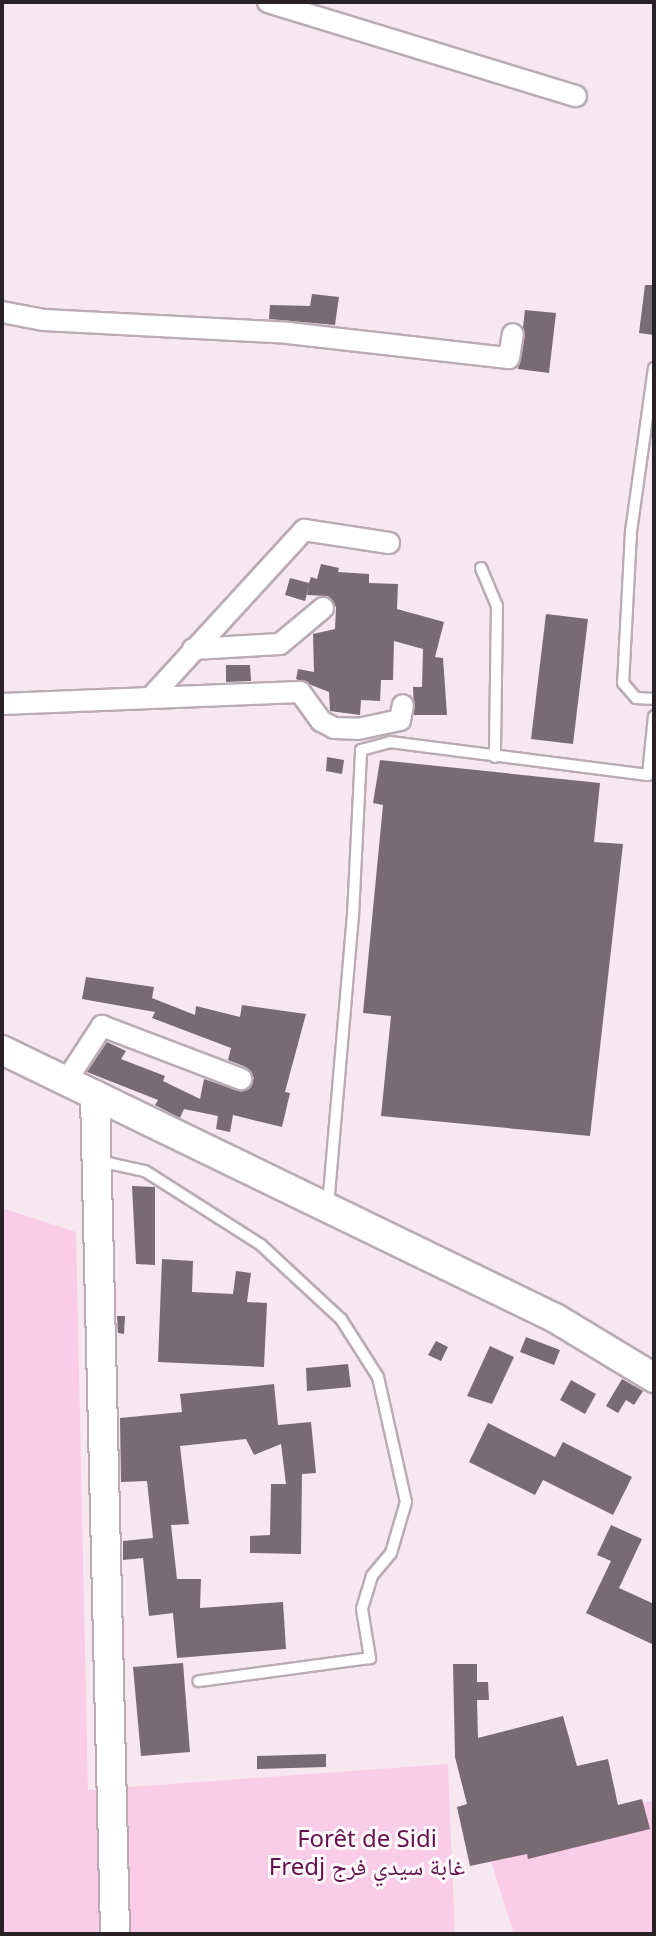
<!DOCTYPE html>
<html>
<head>
<meta charset="utf-8">
<style>
	body { margin:0 }
	#map { position:relative; width:656px; height:1936px; overflow:hidden; background:#f7e8f0; font-family:"Noto Sans","Noto Naskh Arabic",sans-serif }
	div>[style] { position:absolute }
	.green>* { inset:0; background:#f9cde7 }
	.building>* { inset:0; background:#786b72 }
	.roads { filter:drop-shadow(2px 0 #baabb4) drop-shadow(-2px 0 #baabb4) drop-shadow(0 2px #baabb4) drop-shadow(0 -2px #baabb4) }
	.service>* { height:10px; margin:-5px; padding:0 5px; transform-origin:5px; border-radius:5px; background:#fff }
	.minor>* { height:20px; margin:-10px; padding:0 10px; transform-origin:10px; border-radius:10px; background:#fff }
	.secondary>* { height:28px; margin:-14px; padding:0 14px; transform-origin:14px; border-radius:14px; background:#fff }
	span { translate:-50% -50%; white-space:nowrap; text-align:center; line-height:1.15; -webkit-text-stroke:6px #fef8fb; paint-order:stroke }
	.park-label { font-size:24px; color:#65134e }
	.frame { position:absolute; inset:0; border:4px solid #282226; pointer-events:none }
</style>
</head>
<body>
<div id="map">
	<div class="green">
		<div style="clip-path:polygon(2px 1208px,76px 1232px,88px 1790px,448px 1764px,455px 1934px,2px 1934px)"></div>
		<div style="clip-path:polygon(654px 1800px,654px 1934px,514px 1934px,488px 1852px)"></div>
	</div>
	<div class="building">
		<div style="clip-path:polygon(645px 285px,654px 285px,654px 335px,639px 333px)"></div>
		<div style="clip-path:polygon(312px 294px,339px 297px,335px 325px,269px 319px,270px 305px,310px 306px)"></div>
		<div style="clip-path:polygon(525px 310px,556px 313px,549px 373px,518px 369px)"></div>
		<div style="clip-path:polygon(321px 564px,339px 568px,338px 572px,369px 574px,369px 583px,398px 584px,397px 609px,444px 622px,435px 657px,443px 658px,447px 715px,414px 715px,413px 687px,422px 687px,423px 649px,394px 641px,393px 680px,381px 680px,380px 701px,361px 700px,360px 715px,330px 711px,329px 692px,296px 679px,298px 669px,314px 672px,313px 634px,335px 629px,336px 607px,328px 596px,307px 595px,309px 586px,305px 601px,285px 595px,290px 578px,309px 583px,311px 577px,317px 579px)"></div>
		<div style="clip-path:polygon(546px 614px,588px 619px,573px 744px,531px 739px)"></div>
		<div style="clip-path:polygon(226px 665px,250px 665px,251px 681px,226px 682px)"></div>
		<div style="clip-path:polygon(327px 757px,344px 760px,342px 774px,326px 771px)"></div>
		<div style="clip-path:polygon(380px 760px,600px 783px,594px 842px,623px 844px,590px 1136px,381px 1116px,391px 1016px,363px 1013px,383px 805px,373px 803px)"></div>
		<div style="clip-path:polygon(86px 977px,154px 987px,152px 998px,195px 1015px,196px 1006px,240px 1017px,242px 1005px,306px 1014px,285px 1092px,290px 1093px,282px 1127px,233px 1115px,230px 1132px,216px 1129px,218px 1116px,184px 1109px,180px 1118px,155px 1105px,158px 1100px,87px 1072px,107px 1042px,126px 1051px,121px 1059px,165px 1076px,163px 1081px,200px 1099px,204px 1079px,242px 1092px,254px 1078px,246px 1067px,228px 1060px,231px 1048px,152px 1018px,155px 1012px,82px 999px)"></div>
		<div style="clip-path:polygon(132px 1186px,155px 1187px,155px 1265px,136px 1264px)"></div>
		<div style="clip-path:polygon(162px 1259px,193px 1261px,192px 1292px,233px 1294px,236px 1271px,251px 1273px,247px 1302px,267px 1303px,264px 1367px,158px 1362px)"></div>
		<div style="clip-path:polygon(117px 1316px,125px 1316px,124px 1334px,118px 1333px)"></div>
		<div style="clip-path:polygon(526px 1337px,560px 1350px,554px 1365px,520px 1352px)"></div>
		<div style="clip-path:polygon(436px 1341px,448px 1347px,441px 1361px,428px 1355px)"></div>
		<div style="clip-path:polygon(490px 1346px,514px 1357px,492px 1404px,467px 1396px)"></div>
		<div style="clip-path:polygon(348px 1364px,351px 1387px,307px 1391px,306px 1368px)"></div>
		<div style="clip-path:polygon(622px 1379px,643px 1391px,634px 1405px,626px 1400px,618px 1413px,606px 1406px)"></div>
		<div style="clip-path:polygon(571px 1380px,596px 1394px,585px 1414px,560px 1400px)"></div>
		<div style="clip-path:polygon(274px 1384px,278px 1425px,311px 1422px,316px 1473px,302px 1474px,301px 1554px,250px 1553px,250px 1536px,270px 1535px,271px 1484px,286px 1484px,281px 1444px,254px 1455px,246px 1439px,180px 1446px,189px 1524px,171px 1525px,177px 1579px,201px 1579px,200px 1608px,283px 1602px,286px 1649px,177px 1658px,173px 1613px,149px 1616px,143px 1558px,123px 1560px,123px 1541px,153px 1538px,147px 1481px,121px 1482px,120px 1418px,182px 1412px,180px 1394px)"></div>
		<div style="clip-path:polygon(488px 1423px,555px 1457px,563px 1442px,632px 1477px,613px 1515px,543px 1480px,535px 1495px,469px 1462px)"></div>
		<div style="clip-path:polygon(611px 1525px,642px 1539px,619px 1588px,654px 1604px,654px 1645px,586px 1613px,611px 1561px,597px 1555px)"></div>
		<div style="clip-path:polygon(183px 1663px,190px 1752px,141px 1756px,133px 1667px)"></div>
		<div style="clip-path:polygon(453px 1664px,477px 1664px,477px 1682px,488px 1682px,489px 1700px,477px 1700px,478px 1738px,563px 1716px,577px 1766px,608px 1759px,618px 1805px,642px 1799px,650px 1829px,528px 1859px,527px 1854px,470px 1866px,457px 1807px,467px 1804px,455px 1757px)"></div>
		<div style="clip-path:polygon(326px 1754px,326px 1767px,257px 1769px,257px 1756px)"></div>
	</div>
	<div class="roads">
		<div class="service">
			<div style="left:654px;top:368px;width:166px;rotate:98deg"></div>
			<div style="left:631px;top:532px;width:151px;rotate:93deg"></div>
			<div style="left:623px;top:683px;width:20px;rotate:49deg"></div>
			<div style="left:636px;top:698px;width:18px;rotate:3deg"></div>
			<div style="left:481px;top:568px;width:41px;rotate:67.2deg"></div>
			<div style="left:497px;top:606px;width:151px;rotate:90.8deg"></div>
			<div style="left:99px;top:1161px;width:47px;rotate:12.3deg"></div>
			<div style="left:145px;top:1171px;width:138px;rotate:32.5deg"></div>
			<div style="left:261px;top:1245px;width:109px;rotate:42.8deg"></div>
			<div style="left:341px;top:1319px;width:69px;rotate:57.5deg"></div>
			<div style="left:378px;top:1377px;width:128px;rotate:77.4deg"></div>
			<div style="left:406px;top:1502px;width:53px;rotate:106.4deg"></div>
			<div style="left:391px;top:1553px;width:30px;rotate:130deg"></div>
			<div style="left:372px;top:1576px;width:34px;rotate:107deg"></div>
			<div style="left:362px;top:1609px;width:50px;rotate:80.7deg"></div>
			<div style="left:370px;top:1658px;width:173px;rotate:172.3deg"></div>
			<div style="left:328px;top:1206px;width:291px;rotate:-85.1deg"></div>
			<div style="left:353px;top:916px;width:166px;rotate:-87.2deg"></div>
			<div style="left:361px;top:750px;width:30px;rotate:-15deg"></div>
			<div style="left:390px;top:742px;width:260px;rotate:7.3deg"></div>
			<div style="left:648px;top:775px;width:59px;rotate:-84.2deg"></div>
		</div>
		<div class="minor">
			<div style="left:268px;top:2px;width:322px;rotate:17deg"></div>
			<div style="left:2px;top:312px;width:43px;rotate:10.8deg"></div>
			<div style="left:44px;top:320px;width:244px;rotate:3deg"></div>
			<div style="left:288px;top:333px;width:222px;rotate:6.5deg"></div>
			<div style="left:509px;top:358px;width:24px;rotate:-81deg"></div>
			<div style="left:193px;top:649px;width:87px;rotate:-3.3deg"></div>
			<div style="left:280px;top:644px;width:56px;rotate:-39.9deg"></div>
			<div style="left:153px;top:695px;width:224px;rotate:-47.5deg"></div>
			<div style="left:304px;top:530px;width:86px;rotate:8.7deg"></div>
			<div style="left:2px;top:704px;width:298px;rotate:-2.3deg"></div>
			<div style="left:300px;top:692px;width:36px;rotate:54deg"></div>
			<div style="left:321px;top:721px;width:15px;rotate:28deg"></div>
			<div style="left:334px;top:728px;width:24px;rotate:2deg"></div>
			<div style="left:358px;top:729px;width:43px;rotate:-12.1deg"></div>
			<div style="left:400px;top:720px;width:15px;rotate:-79deg"></div>
			<div style="left:66px;top:1081px;width:66px;rotate:-56.8deg"></div>
			<div style="left:102px;top:1026px;width:149px;rotate:20.9deg"></div>
		</div>
		<div class="secondary">
			<div style="left:2px;top:1050px;width:615px;rotate:25.86deg"></div>
			<div style="left:555px;top:1318px;width:116px;rotate:31.2deg"></div>
			<div style="left:95px;top:1095px;width:839px;rotate:88.63deg"></div>
		</div>
	</div>
	<div class="park-label">
		<span style="left:367px;top:1852px">Forêt de Sidi<br>Fredj غابة سيدي فرج</span>
	</div>
	<div class="frame"></div>
</div>
</body>
</html>
